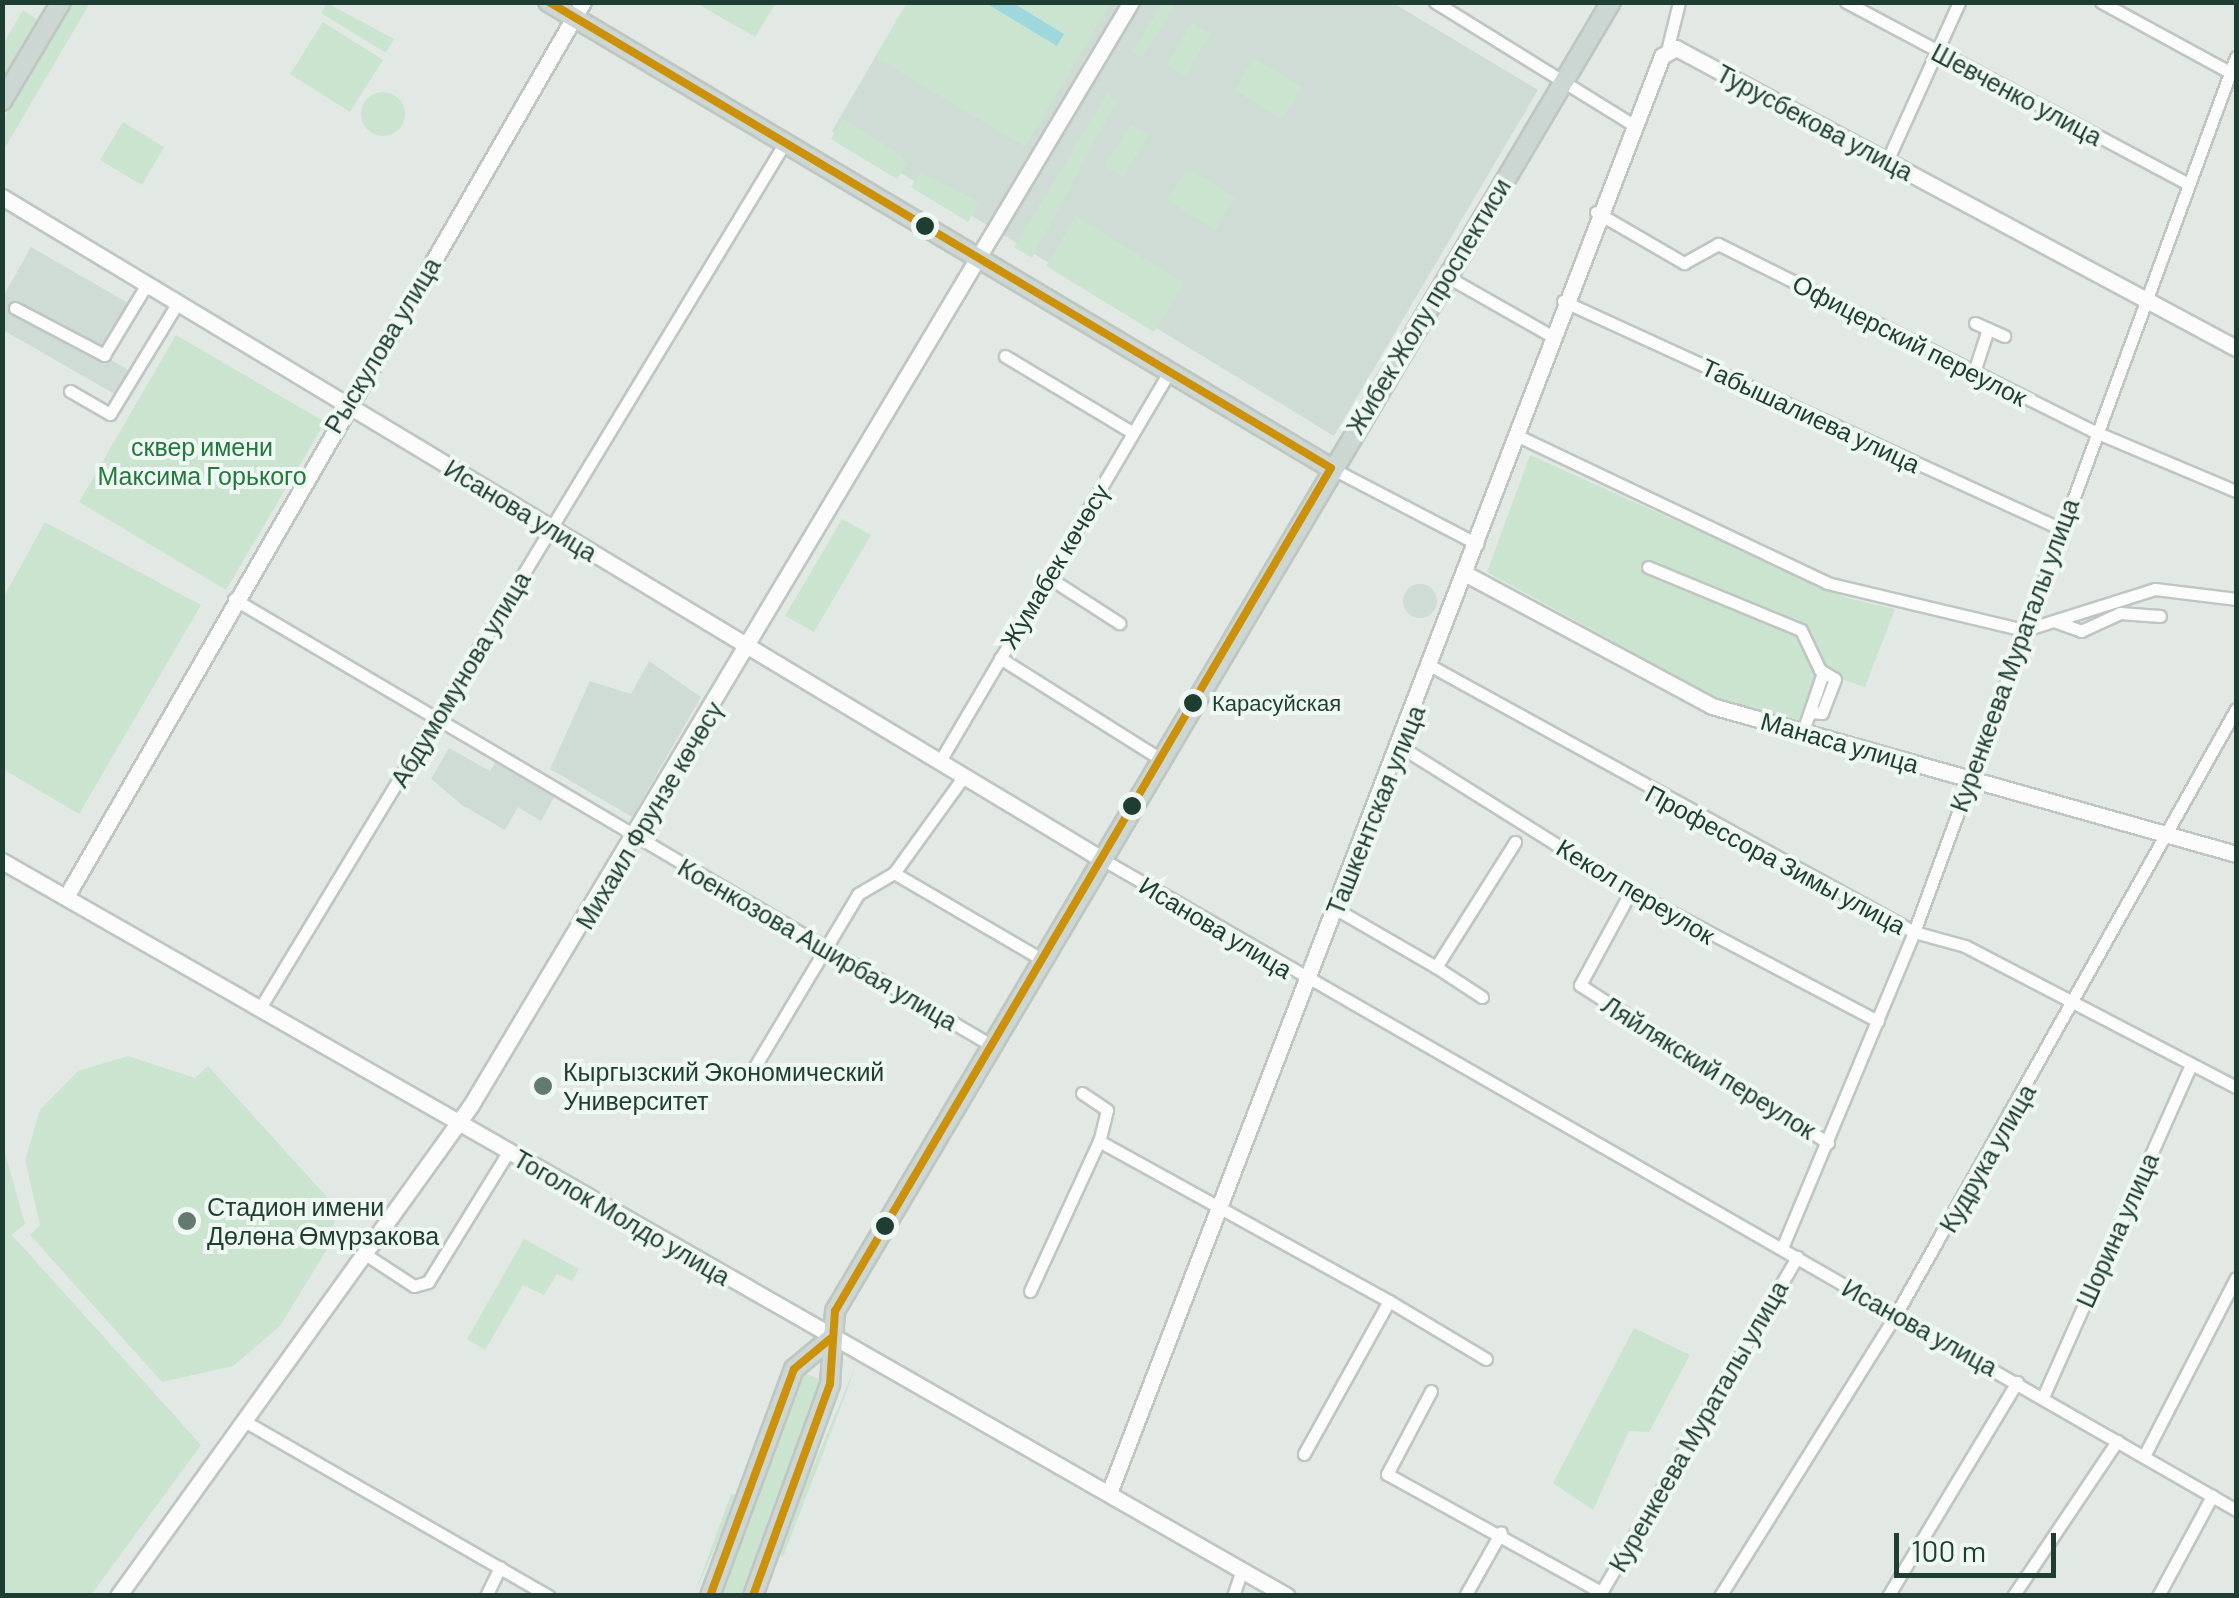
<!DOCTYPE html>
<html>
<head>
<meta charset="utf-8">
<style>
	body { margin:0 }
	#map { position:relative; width:2239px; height:1598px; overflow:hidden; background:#e2e9e5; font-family:Barlow,sans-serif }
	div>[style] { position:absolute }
	.built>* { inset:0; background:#cfdbd5 }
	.round { border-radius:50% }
	.green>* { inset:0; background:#cae4d0 }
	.water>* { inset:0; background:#9ed8dc }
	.roads { filter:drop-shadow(2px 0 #bfc6c2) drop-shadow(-2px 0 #bfc6c2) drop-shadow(0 2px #bfc6c2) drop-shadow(0 -2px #bfc6c2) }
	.street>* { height:11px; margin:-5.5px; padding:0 5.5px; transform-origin:5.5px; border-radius:5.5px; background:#fbfcfb }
	.secondary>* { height:15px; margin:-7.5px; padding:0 7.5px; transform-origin:7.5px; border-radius:7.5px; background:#fbfcfb }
	.primary>* { height:18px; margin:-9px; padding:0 9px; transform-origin:9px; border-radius:9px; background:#ccd6d2 }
	.bus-1>* { height:8px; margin:-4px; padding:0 4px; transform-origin:4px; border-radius:4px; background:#cc910a }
	.dots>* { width:28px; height:28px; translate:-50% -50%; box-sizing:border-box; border:5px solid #f0f8f4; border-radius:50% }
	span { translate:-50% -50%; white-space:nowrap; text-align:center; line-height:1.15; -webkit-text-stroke:8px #f0f8f4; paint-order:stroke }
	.bus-label { font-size:22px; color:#1e3e33 }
	.left { translate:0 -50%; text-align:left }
	.street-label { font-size:25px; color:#1e3e33 }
	.park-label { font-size:25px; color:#24793e }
	.poi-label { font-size:25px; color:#1e3e33 }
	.frame { position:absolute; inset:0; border:5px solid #1e3e33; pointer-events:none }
	.scale { position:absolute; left:1894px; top:1533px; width:162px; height:45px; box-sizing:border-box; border:5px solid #1e3e33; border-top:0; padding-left:12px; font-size:30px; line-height:35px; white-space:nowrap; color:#1e3e33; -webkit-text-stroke:8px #f0f8f4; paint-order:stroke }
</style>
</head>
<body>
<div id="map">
	<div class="built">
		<div style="clip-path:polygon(907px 3px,1393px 3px,1538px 90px,1334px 436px,832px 131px)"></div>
		<div style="clip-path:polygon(31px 247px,128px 303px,99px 353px,139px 376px,125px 400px,3px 330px,3px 297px)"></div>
		<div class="round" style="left:1403px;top:584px;width:34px;height:34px"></div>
		<div style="clip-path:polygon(649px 661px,701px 697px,632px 817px,550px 769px,590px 681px,631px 694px)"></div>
		<div style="clip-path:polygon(449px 748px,490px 771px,497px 760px,556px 794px,541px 821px,518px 807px,505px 830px,462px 805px,431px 779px)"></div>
	</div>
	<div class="green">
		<div style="clip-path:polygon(1163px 2px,1176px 3px,1142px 58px,1132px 52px)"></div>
		<div style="clip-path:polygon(73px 3px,90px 3px,3px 151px,3px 120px)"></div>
		<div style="clip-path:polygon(327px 3px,394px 39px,386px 53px,321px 13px)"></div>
		<div style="clip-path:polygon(696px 3px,776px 2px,776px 3px,755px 37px)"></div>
		<div style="clip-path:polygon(907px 3px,1111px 3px,1025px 147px,875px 57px)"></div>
		<div style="clip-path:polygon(23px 10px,38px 20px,3px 77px,3px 44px)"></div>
		<div style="clip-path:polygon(323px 22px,383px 60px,350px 112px,290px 74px)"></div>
		<div style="clip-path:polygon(1192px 22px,1211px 34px,1185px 76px,1167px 65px)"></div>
		<div style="clip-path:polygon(1254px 58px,1302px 87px,1282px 119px,1234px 90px)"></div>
		<div class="round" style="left:361px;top:92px;width:44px;height:44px"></div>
		<div style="clip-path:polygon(1107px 94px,1117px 100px,1032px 258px,1014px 247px)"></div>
		<div style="clip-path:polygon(843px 119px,900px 154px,906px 164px,897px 179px,831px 139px)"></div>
		<div style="clip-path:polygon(123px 122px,164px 147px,142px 185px,100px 160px)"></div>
		<div style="clip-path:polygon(1130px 124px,1149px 135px,1123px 177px,1105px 166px)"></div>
		<div style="clip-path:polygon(1187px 168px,1235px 197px,1215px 230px,1167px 200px)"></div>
		<div style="clip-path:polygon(920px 173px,980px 202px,968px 222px,911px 187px)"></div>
		<div style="clip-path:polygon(1076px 216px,1184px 283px,1154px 332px,1046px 266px)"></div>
		<div style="clip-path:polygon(176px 335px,325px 422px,226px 590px,79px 502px)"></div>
		<div style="clip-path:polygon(1530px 455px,1847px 598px,1895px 609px,1865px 687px,1820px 672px,1803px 725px,1725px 703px,1487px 572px)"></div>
		<div style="clip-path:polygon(842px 519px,871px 535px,814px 632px,785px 616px)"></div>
		<div style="clip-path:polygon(45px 522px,201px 605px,79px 814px,3px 769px,3px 598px)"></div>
		<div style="clip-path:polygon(128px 1056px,195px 1078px,208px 1066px,337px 1208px,329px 1246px,280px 1326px,233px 1366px,162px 1382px,30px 1235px,40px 1225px,25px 1160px,40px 1110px,78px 1071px)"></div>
		<div style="clip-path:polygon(2px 1142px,25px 1224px,12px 1235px,201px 1445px,91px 1595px,3px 1595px)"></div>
		<div style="clip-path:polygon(524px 1239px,579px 1269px,572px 1281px,557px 1274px,544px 1295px,523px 1285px,485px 1350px,467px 1339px)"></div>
		<div style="clip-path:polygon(1634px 1328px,1690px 1355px,1649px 1432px,1629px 1431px,1593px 1510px,1553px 1483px)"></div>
		<div style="clip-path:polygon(855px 1367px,847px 1391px,783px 1557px,777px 1553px)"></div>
		<div style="clip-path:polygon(805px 1373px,826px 1382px,744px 1595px,720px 1596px)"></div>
		<div style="clip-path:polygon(731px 1494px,738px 1495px,694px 1595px)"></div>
	</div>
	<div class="water">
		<div style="clip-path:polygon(986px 3px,1013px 3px,1064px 34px,1057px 46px)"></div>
	</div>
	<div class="roads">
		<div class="street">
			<div style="left:1435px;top:2px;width:229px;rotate:31.8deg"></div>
			<div style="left:1846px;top:2px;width:388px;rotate:28deg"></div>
			<div style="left:2101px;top:2px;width:148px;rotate:28.6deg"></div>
			<div style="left:1667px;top:51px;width:50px;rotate:-76.2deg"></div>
			<div style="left:1887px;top:161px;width:175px;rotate:-65.6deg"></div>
			<div style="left:1596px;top:212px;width:102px;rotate:30.1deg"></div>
			<div style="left:1684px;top:263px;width:39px;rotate:-29deg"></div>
			<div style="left:1718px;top:244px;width:419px;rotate:26.5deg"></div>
			<div style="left:2093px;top:431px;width:155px;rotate:22.8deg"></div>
			<div style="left:1446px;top:276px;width:120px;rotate:29.6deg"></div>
			<div style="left:1563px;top:301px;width:545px;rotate:24.59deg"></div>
			<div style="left:15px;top:308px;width:101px;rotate:27.8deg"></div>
			<div style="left:104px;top:355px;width:83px;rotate:-58.8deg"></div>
			<div style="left:1975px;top:323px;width:32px;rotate:24deg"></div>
			<div style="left:1005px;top:356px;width:149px;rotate:31deg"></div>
			<div style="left:1974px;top:372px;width:45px;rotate:-72deg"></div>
			<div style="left:70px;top:391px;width:46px;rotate:29.9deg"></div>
			<div style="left:110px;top:414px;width:131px;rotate:-58.7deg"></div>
			<div style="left:1516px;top:435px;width:344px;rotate:25.4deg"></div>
			<div style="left:1827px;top:583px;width:204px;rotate:13.4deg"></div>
			<div style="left:2025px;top:630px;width:136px;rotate:-17.5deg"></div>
			<div style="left:2155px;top:589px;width:82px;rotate:7deg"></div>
			<div style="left:1331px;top:468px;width:165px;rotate:27.5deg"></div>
			<div style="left:1648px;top:567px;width:165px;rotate:22.4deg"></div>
			<div style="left:1801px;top:630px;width:44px;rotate:64.6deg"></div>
			<div style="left:1820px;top:670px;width:17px;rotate:31deg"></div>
			<div style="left:1835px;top:679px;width:36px;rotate:111deg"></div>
			<div style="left:1822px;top:713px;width:12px;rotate:-175deg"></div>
			<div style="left:1048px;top:577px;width:85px;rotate:32.9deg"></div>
			<div style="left:234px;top:599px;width:879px;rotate:30.51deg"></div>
			<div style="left:2054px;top:621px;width:29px;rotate:20deg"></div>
			<div style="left:2081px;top:631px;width:43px;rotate:-24.8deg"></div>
			<div style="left:2120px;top:613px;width:40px;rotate:4.3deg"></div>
			<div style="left:1000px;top:658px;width:188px;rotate:32.2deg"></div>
			<div style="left:1431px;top:666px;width:551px;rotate:28.84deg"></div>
			<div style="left:1914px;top:932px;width:53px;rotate:15.4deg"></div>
			<div style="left:1965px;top:946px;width:305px;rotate:27.5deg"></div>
			<div style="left:1803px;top:731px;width:61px;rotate:-71deg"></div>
			<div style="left:1401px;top:747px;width:271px;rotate:32.1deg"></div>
			<div style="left:1631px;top:891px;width:279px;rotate:27.8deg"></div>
			<div style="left:940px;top:761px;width:451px;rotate:-59.5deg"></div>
			<div style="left:1100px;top:858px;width:1310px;rotate:29.85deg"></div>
			<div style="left:894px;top:873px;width:170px;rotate:30.3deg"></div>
			<div style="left:1631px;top:891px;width:107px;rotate:118.5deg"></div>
			<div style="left:1580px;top:985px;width:294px;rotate:32.5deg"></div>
			<div style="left:1336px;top:909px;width:116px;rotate:30.1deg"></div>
			<div style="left:1436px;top:967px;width:148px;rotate:-57.7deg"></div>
			<div style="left:1436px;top:967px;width:55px;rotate:33.1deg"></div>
			<div style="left:260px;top:1008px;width:1010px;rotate:-58.76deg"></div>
			<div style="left:754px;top:1068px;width:203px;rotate:-59.1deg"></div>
			<div style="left:858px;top:894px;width:42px;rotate:-30.3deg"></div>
			<div style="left:894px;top:873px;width:120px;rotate:-54.2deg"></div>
			<div style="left:1082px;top:1093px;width:30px;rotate:34deg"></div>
			<div style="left:1107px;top:1110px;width:32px;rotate:104deg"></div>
			<div style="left:1782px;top:1248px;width:342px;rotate:-67.3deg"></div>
			<div style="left:1914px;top:932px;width:932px;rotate:-69.8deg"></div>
			<div style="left:368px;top:1256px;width:55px;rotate:33.1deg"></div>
			<div style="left:414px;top:1286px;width:15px;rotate:-16deg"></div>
			<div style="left:428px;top:1282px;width:154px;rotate:-58.3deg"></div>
			<div style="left:1030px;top:1291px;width:165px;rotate:-65.3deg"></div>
			<div style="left:1099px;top:1141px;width:331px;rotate:28.9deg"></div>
			<div style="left:1389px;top:1301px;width:175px;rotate:119.1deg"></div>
			<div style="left:1389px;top:1301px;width:113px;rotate:30.9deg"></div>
			<div style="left:1431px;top:1391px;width:94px;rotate:117.9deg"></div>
			<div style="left:1387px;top:1474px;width:244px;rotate:28.9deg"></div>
			<div style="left:2043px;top:1397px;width:364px;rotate:-66deg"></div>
			<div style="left:246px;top:1422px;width:349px;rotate:29.9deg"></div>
			<div style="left:2144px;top:1456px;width:200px;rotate:-62.7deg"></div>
			<div style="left:486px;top:1596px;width:32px;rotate:-64deg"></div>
			<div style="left:1233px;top:1596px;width:28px;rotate:-71deg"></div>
			<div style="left:1465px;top:1596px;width:73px;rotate:-60.6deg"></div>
			<div style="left:1599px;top:1596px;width:393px;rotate:-59.7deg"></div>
			<div style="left:1720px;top:1596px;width:330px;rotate:-58deg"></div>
			<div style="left:1895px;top:1316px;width:696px;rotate:-60.67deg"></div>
			<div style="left:1888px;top:1596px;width:250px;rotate:-58.9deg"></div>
			<div style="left:2013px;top:1596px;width:187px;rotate:-56.1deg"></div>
			<div style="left:2158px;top:1596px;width:114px;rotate:-61.6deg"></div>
		</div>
		<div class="secondary">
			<div style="left:2px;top:197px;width:1282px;rotate:31.05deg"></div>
			<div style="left:1466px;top:574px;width:279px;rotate:28.2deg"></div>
			<div style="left:1712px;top:706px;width:544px;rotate:15.77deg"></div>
			<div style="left:2px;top:861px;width:1480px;rotate:29.77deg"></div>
			<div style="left:66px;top:897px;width:1034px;rotate:-59.99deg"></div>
			<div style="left:1109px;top:1493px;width:1540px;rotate:-68.95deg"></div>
			<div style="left:1662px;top:56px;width:16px;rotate:-30deg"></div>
			<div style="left:1676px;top:48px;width:635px;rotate:28.18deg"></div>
			<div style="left:118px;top:1596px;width:605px;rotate:-54.29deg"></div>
			<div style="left:471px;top:1105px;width:1285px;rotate:-59.11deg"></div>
		</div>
		<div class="primary">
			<div style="left:548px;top:2px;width:911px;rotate:30.76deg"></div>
			<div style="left:2px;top:101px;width:115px;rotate:-59.2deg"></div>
			<div style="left:710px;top:1596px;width:242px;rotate:-69.7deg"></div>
			<div style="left:794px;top:1369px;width:47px;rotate:-39.8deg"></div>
			<div style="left:753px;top:1596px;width:226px;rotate:-70deg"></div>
			<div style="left:830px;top:1384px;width:73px;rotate:-86.1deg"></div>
			<div style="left:835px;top:1311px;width:1522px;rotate:-59.34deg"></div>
		</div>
	</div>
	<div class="bus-1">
		<div style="left:549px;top:2px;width:910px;rotate:30.79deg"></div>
		<div style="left:1331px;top:468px;width:978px;rotate:120.47deg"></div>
		<div style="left:835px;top:1311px;width:73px;rotate:93.9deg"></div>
		<div style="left:830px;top:1384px;width:226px;rotate:110deg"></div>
		<div style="left:710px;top:1596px;width:242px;rotate:-69.7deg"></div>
		<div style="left:794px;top:1369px;width:47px;rotate:-39.8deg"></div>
	</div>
	<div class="dots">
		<div style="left:925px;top:226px;background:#1e3e33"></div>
		<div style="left:1193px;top:703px;background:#1e3e33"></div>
		<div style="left:1132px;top:806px;background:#1e3e33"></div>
		<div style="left:543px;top:1086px;background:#637a71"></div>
		<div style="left:187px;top:1221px;background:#637a71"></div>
		<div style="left:885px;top:1226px;background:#1e3e33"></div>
	</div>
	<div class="bus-label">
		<span class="left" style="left:1212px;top:703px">Карасуйская</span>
	</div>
	<div class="street-label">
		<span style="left:2017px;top:94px;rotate:28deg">Шевченко улица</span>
		<span style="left:1815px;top:122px;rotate:28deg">Турусбекова улица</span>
		<span style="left:1428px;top:306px;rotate:-59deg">Жибек Жолу проспектиси</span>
		<span style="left:1910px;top:340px;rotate:27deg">Офицерский переулок</span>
		<span style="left:382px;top:345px;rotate:-59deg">Рыскулова улица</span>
		<span style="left:1811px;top:415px;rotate:25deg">Табышалиева улица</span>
		<span style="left:521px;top:510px;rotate:31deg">Исанова улица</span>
		<span style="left:1054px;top:566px;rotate:-59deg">Жумабек көчөсү</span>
		<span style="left:2014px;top:655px;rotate:-70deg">Куренкеева Мураталы улица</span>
		<span style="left:460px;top:679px;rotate:-59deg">Абдумомунова улица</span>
		<span style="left:1840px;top:742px;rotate:16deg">Манаса улица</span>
		<span style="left:1375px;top:810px;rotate:-68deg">Ташкентская улица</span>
		<span style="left:649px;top:815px;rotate:-59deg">Михаил Фрунзе көчөсү</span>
		<span style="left:1776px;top:859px;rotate:28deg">Профессора Зимы улица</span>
		<span style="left:1636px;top:891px;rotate:31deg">Кекол переулок</span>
		<span style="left:1216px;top:927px;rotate:31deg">Исанова улица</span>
		<span style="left:818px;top:944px;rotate:30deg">Коенкозова Аширбая улица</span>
		<span style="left:1709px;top:1067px;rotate:32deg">Ляйлякский переулок</span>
		<span style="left:1987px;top:1158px;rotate:-60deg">Кудрука улица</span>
		<span style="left:622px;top:1217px;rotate:30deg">Тоголок Молдо улица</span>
		<span style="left:2117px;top:1230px;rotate:-66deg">Шорина улица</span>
		<span style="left:1920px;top:1327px;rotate:29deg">Исанова улица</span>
		<span style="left:1698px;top:1426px;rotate:-60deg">Куренкеева Мураталы улица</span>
	</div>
	<div class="park-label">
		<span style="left:202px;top:461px">сквер имени<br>Максима Горького</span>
	</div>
	<div class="poi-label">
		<span class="left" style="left:563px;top:1086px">Кыргызский Экономический<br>Университет</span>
		<span class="left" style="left:207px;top:1221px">Стадион имени<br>Дөлөна Өмүрзакова</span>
	</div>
	<div class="frame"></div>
	<div class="scale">100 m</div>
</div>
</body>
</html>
